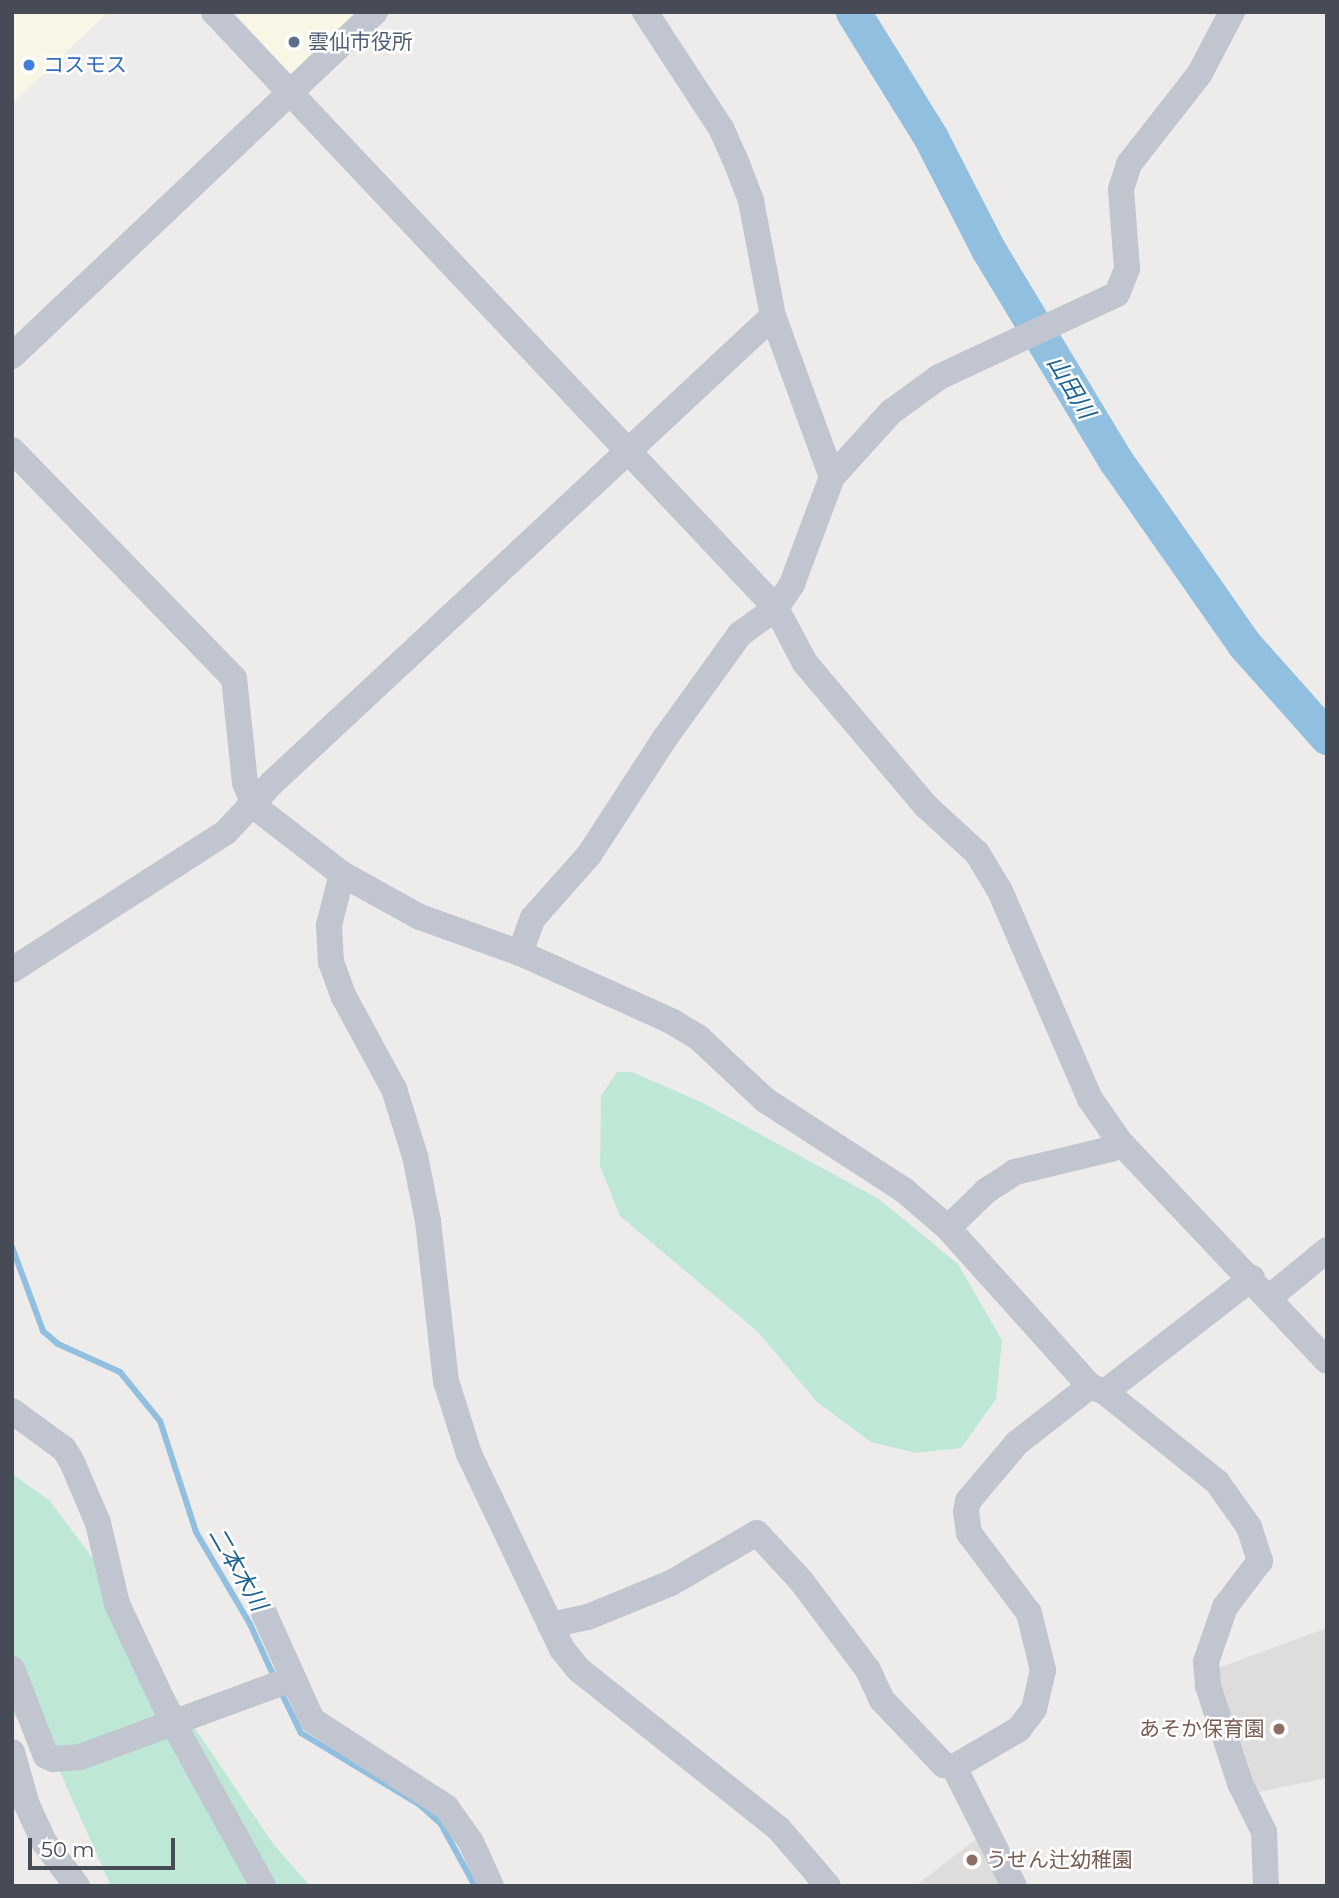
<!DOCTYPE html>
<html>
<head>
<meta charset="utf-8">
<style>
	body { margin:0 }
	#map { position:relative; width:1339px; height:1898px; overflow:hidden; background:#eeeceb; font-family:Montserrat,"Noto Sans JP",sans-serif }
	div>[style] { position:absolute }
	.commercial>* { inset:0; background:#f8f7e5 }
	.education>* { inset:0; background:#dfdddc }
	.green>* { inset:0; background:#bee7d6 }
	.stream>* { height:6px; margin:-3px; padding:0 3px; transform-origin:3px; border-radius:3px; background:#90bfdf }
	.river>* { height:35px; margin:-17.5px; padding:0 17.5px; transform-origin:17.5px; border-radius:17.5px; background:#90bfdf }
	.minor>* { height:26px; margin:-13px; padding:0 13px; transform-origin:13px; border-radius:13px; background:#c0c5cf }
	.dots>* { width:19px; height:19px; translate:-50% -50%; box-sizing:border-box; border:4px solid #fff; border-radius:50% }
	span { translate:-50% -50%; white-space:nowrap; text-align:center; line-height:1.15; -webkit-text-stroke:5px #fff; paint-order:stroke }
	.service-label { font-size:21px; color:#4e5e75 }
	.left { translate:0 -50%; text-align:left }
	.shop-label { font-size:21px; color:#366cbe }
	.education-label { font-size:21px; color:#785e54 }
	.right { translate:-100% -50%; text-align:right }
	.water-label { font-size:23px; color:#1d6292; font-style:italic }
	.frame { position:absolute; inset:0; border:14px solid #464b56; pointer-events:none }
	.scale { position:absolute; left:28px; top:1838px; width:147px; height:32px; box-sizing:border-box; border:4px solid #464b56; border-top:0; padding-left:9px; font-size:21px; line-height:24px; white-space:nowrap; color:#464b56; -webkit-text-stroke:5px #fff; paint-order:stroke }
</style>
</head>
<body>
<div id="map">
	<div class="commercial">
		<div style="clip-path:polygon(12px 12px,108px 12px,12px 104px)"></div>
		<div style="clip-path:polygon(234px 12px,357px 12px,296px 73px,290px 73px)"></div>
	</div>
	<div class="education">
		<div style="clip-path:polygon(1327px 1628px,1327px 1778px,1254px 1793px,1215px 1669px)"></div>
		<div style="clip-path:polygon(983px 1834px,1007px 1886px,915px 1886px)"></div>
	</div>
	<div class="green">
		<div style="clip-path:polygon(617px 1072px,632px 1072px,701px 1102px,879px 1199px,958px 1264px,1002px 1340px,996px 1399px,961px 1448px,916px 1453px,871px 1442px,817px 1402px,758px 1332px,620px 1216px,600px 1166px,601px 1096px)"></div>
		<div style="clip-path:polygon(12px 1474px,49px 1500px,98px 1565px,186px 1715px,274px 1845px,310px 1886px,111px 1886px,56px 1763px,12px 1713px)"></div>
	</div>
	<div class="stream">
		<div style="left:12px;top:1247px;width:90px;rotate:69.7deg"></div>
		<div style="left:43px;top:1331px;width:20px;rotate:41deg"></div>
		<div style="left:58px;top:1344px;width:68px;rotate:24.3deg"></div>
		<div style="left:120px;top:1372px;width:63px;rotate:50.8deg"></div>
		<div style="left:160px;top:1421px;width:117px;rotate:72deg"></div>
		<div style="left:196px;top:1532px;width:107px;rotate:59.6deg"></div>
		<div style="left:250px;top:1624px;width:58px;rotate:65.6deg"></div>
		<div style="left:280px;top:1690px;width:48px;rotate:64deg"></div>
		<div style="left:301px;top:1733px;width:139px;rotate:31.2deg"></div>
		<div style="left:420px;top:1805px;width:28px;rotate:42deg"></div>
		<div style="left:441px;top:1824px;width:71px;rotate:61.3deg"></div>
	</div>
	<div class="river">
		<div style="left:853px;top:12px;width:148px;rotate:58.2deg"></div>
		<div style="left:931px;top:138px;width:125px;rotate:62.8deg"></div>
		<div style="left:988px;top:249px;width:248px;rotate:58.9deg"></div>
		<div style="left:1116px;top:461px;width:223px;rotate:55deg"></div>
		<div style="left:1244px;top:644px;width:125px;rotate:48.3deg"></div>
	</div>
	<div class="minor">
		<div style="left:214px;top:12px;width:819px;rotate:46.68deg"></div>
		<div style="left:776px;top:608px;width:62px;rotate:62.2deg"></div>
		<div style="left:805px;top:663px;width:187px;rotate:49.8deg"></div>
		<div style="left:926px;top:806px;width:69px;rotate:42.7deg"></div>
		<div style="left:977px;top:853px;width:44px;rotate:58.8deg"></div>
		<div style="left:1000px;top:891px;width:227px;rotate:66.6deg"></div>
		<div style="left:1090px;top:1099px;width:52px;rotate:55.1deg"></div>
		<div style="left:1120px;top:1142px;width:301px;rotate:46.6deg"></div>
		<div style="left:645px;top:12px;width:139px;rotate:56.8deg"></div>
		<div style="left:721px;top:128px;width:39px;rotate:66deg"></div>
		<div style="left:737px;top:164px;width:40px;rotate:69deg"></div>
		<div style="left:751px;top:201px;width:117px;rotate:79.2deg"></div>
		<div style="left:773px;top:316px;width:171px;rotate:69.9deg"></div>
		<div style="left:12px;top:356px;width:500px;rotate:-43.46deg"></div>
		<div style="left:12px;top:450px;width:318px;rotate:45.8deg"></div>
		<div style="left:234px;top:678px;width:105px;rotate:84deg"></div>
		<div style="left:245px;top:782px;width:26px;rotate:69deg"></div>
		<div style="left:254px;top:806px;width:111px;rotate:37.7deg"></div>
		<div style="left:342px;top:874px;width:89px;rotate:28.9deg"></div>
		<div style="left:420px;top:917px;width:106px;rotate:19.8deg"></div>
		<div style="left:520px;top:953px;width:166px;rotate:24.2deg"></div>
		<div style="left:671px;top:1021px;width:33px;rotate:31deg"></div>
		<div style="left:699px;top:1038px;width:91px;rotate:43.2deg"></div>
		<div style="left:765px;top:1100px;width:167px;rotate:33deg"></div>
		<div style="left:905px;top:1191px;width:57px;rotate:40.7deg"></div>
		<div style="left:948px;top:1228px;width:212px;rotate:48.1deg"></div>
		<div style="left:1090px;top:1386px;width:16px;rotate:22deg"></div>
		<div style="left:1105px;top:1392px;width:144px;rotate:38.8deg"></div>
		<div style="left:1217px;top:1482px;width:55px;rotate:54.6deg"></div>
		<div style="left:1249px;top:1527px;width:36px;rotate:72deg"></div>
		<div style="left:1260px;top:1561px;width:58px;rotate:127.3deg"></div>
		<div style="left:1225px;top:1607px;width:58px;rotate:109.1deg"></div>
		<div style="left:1206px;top:1662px;width:24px;rotate:85deg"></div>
		<div style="left:1208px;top:1686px;width:102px;rotate:71.7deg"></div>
		<div style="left:1240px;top:1783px;width:55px;rotate:63.9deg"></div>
		<div style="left:1264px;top:1832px;width:54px;rotate:87.9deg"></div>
		<div style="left:342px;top:874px;width:53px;rotate:104.3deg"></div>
		<div style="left:329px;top:925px;width:37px;rotate:87deg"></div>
		<div style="left:331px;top:962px;width:37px;rotate:70deg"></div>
		<div style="left:344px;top:997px;width:105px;rotate:61.5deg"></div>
		<div style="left:394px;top:1089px;width:70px;rotate:72.6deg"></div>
		<div style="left:415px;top:1156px;width:66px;rotate:78.7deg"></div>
		<div style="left:428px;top:1221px;width:161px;rotate:83.6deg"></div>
		<div style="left:446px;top:1381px;width:77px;rotate:72.5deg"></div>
		<div style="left:469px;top:1454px;width:216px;rotate:64.5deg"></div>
		<div style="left:562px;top:1649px;width:26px;rotate:51deg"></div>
		<div style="left:578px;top:1669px;width:257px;rotate:38.5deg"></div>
		<div style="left:779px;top:1829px;width:75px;rotate:49.3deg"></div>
		<div style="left:520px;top:953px;width:37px;rotate:-70deg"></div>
		<div style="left:533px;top:918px;width:84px;rotate:-48.4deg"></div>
		<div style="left:589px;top:855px;width:140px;rotate:-57deg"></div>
		<div style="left:665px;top:738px;width:128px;rotate:-54.2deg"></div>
		<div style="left:740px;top:634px;width:44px;rotate:-35.8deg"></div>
		<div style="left:776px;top:608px;width:29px;rotate:-56deg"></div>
		<div style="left:792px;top:584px;width:114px;rotate:-69.5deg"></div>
		<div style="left:832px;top:477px;width:88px;rotate:-47.8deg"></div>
		<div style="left:891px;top:412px;width:59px;rotate:-36.1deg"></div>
		<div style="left:939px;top:377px;width:196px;rotate:-25deg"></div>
		<div style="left:1117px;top:294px;width:27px;rotate:-68deg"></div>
		<div style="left:1127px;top:269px;width:80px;rotate:-94.3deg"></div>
		<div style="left:1121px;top:189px;width:26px;rotate:-72deg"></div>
		<div style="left:1129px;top:164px;width:115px;rotate:-52deg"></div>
		<div style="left:1200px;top:73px;width:69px;rotate:-62.3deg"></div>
		<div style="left:12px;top:970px;width:255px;rotate:-32.8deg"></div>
		<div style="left:226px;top:832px;width:69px;rotate:-46.8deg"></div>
		<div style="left:273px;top:782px;width:683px;rotate:-42.98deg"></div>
		<div style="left:948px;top:1228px;width:53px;rotate:-44.2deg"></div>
		<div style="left:986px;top:1191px;width:35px;rotate:-33deg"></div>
		<div style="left:1015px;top:1172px;width:99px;rotate:-13.5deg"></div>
		<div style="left:1111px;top:1149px;width:11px;rotate:-38deg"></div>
		<div style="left:1270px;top:1297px;width:74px;rotate:-39.5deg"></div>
		<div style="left:1105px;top:1392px;width:186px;rotate:-37.8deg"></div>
		<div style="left:12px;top:1411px;width:64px;rotate:36.2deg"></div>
		<div style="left:64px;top:1449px;width:15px;rotate:58deg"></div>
		<div style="left:72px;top:1462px;width:66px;rotate:66.9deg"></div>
		<div style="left:98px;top:1523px;width:83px;rotate:76.8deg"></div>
		<div style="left:117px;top:1604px;width:132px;rotate:64.8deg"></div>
		<div style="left:173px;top:1723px;width:186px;rotate:61.1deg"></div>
		<div style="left:264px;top:1613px;width:117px;rotate:65.8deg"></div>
		<div style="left:312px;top:1720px;width:160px;rotate:33deg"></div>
		<div style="left:446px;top:1807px;width:43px;rotate:54.5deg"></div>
		<div style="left:471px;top:1842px;width:48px;rotate:65.6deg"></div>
		<div style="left:550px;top:1625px;width:39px;rotate:-12deg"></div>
		<div style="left:588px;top:1617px;width:90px;rotate:-22.3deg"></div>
		<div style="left:671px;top:1583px;width:99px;rotate:-30.2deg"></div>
		<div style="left:757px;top:1533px;width:67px;rotate:47.4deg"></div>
		<div style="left:802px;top:1582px;width:110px;rotate:53.1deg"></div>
		<div style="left:868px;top:1670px;width:33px;rotate:65deg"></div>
		<div style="left:882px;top:1700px;width:90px;rotate:46.4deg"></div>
		<div style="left:944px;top:1765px;width:10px;rotate:11deg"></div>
		<div style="left:12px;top:1669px;width:93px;rotate:68.7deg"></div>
		<div style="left:46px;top:1756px;width:8px;rotate:23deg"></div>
		<div style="left:53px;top:1759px;width:27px;rotate:-4deg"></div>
		<div style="left:80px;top:1757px;width:226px;rotate:-20.2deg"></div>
		<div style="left:12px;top:1752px;width:55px;rotate:74.2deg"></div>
		<div style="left:27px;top:1805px;width:41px;rotate:65.3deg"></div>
		<div style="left:44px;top:1842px;width:55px;rotate:53.1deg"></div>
		<div style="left:1014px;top:1886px;width:133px;rotate:-116.8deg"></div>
		<div style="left:954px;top:1767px;width:75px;rotate:-30.3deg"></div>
		<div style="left:1019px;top:1729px;width:25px;rotate:-53deg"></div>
		<div style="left:1034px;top:1709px;width:40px;rotate:-77deg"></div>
		<div style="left:1043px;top:1670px;width:59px;rotate:-103.8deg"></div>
		<div style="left:1029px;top:1613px;width:100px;rotate:-126.9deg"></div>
		<div style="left:969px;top:1533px;width:21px;rotate:-98deg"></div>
		<div style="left:966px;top:1512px;width:11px;rotate:-80deg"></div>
		<div style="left:968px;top:1501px;width:76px;rotate:-49.8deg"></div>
		<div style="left:1017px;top:1443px;width:93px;rotate:-38deg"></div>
	</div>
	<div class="dots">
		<div style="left:294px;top:42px;background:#5c6f8a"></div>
		<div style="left:29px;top:65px;background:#3f7fe0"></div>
		<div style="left:1279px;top:1729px;background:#8d6e63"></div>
		<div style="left:972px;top:1860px;background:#8d6e63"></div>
	</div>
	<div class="service-label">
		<span class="left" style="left:308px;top:42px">雲仙市役所</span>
	</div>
	<div class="shop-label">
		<span class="left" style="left:43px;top:65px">コスモス</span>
	</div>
	<div class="education-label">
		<span class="right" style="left:1265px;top:1729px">あそか保育園</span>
		<span class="left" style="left:986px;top:1860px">うせん辻幼稚園</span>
	</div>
	<div class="water-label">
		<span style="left:1071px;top:387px;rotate:59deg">山田川</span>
		<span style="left:238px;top:1569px;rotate:60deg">二本木川</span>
	</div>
	<div class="frame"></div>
	<div class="scale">50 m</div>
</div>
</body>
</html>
